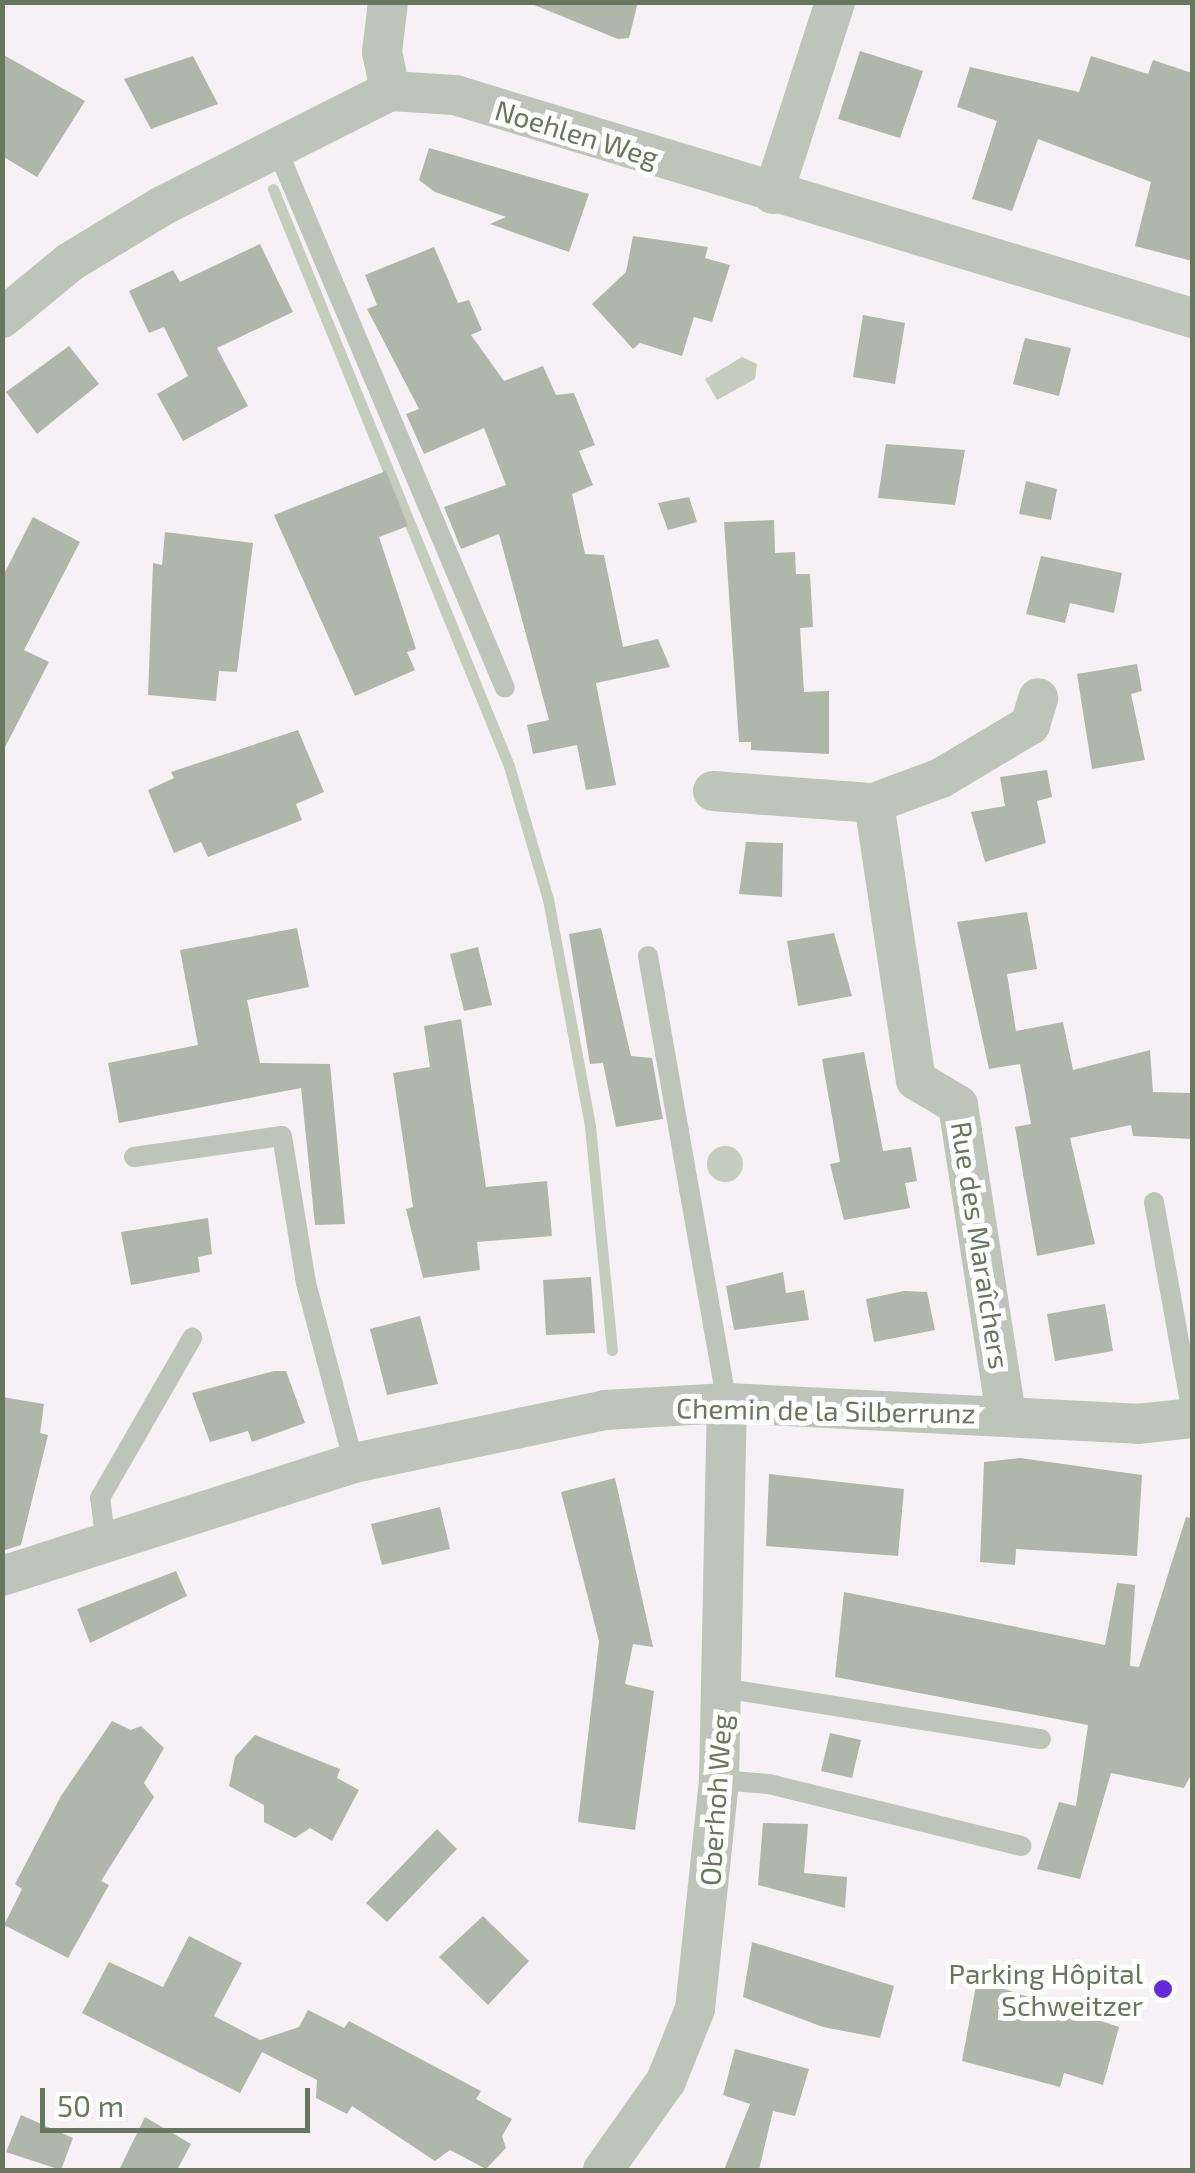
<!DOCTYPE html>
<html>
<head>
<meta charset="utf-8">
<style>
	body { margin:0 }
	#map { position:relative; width:1195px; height:2173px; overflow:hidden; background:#f5f1f5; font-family:"Exo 2",sans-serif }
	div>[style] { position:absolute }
	.water>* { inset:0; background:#c5cbbd }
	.round { border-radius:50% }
	.stream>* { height:11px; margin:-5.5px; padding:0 5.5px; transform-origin:5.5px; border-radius:5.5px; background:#c5cbbd }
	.building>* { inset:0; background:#b0b6a9 }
	.service>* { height:20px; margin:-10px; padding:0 10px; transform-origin:10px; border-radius:10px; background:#bfc4bb }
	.minor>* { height:40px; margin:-20px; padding:0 20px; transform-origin:20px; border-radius:20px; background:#bfc4bb }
	.dots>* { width:28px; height:28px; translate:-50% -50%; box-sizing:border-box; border:5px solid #fff; border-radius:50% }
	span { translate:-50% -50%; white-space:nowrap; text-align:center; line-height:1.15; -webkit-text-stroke:10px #fff; paint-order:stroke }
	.street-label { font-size:28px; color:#68775d }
	.poi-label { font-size:28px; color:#68775d }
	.right { translate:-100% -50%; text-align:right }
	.frame { position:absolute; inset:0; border:5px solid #68775d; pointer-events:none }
	.scale { position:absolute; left:40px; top:2088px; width:270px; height:45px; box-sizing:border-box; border:5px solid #68775d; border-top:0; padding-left:12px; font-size:30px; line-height:35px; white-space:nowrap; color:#68775d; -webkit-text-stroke:8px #fff; paint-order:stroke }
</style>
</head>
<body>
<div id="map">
	<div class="water">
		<div style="clip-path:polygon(742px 357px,757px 364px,755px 379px,717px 400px,705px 379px)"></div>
		<div class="round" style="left:707px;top:1146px;width:36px;height:36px"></div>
	</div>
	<div class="stream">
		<div style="left:273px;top:189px;width:623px;rotate:67.75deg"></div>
		<div style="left:509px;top:766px;width:139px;rotate:73.7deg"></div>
		<div style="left:548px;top:899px;width:231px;rotate:79.5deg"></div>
		<div style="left:590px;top:1126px;width:225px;rotate:84.4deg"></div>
	</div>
	<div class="building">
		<div style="clip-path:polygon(527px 2px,638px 2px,629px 38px,618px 39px)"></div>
		<div style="clip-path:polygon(860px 51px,923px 71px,900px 138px,838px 119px)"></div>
		<div style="clip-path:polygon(2px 54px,85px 101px,37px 177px,2px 156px)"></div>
		<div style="clip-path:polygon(193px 56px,218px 104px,151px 129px,124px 79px)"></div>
		<div style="clip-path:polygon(1091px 56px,1148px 74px,1153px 60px,1192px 73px,1192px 261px,1135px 246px,1151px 182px,1038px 139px,1012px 211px,972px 199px,997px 121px,957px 107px,970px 67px,1079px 92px)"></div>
		<div style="clip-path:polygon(429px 148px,589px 194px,569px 252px,490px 224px,506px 217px,435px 192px,419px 180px)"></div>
		<div style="clip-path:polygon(633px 236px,708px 247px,705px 258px,730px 265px,712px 322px,694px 317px,682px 356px,640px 343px,633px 349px,592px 304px,626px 272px)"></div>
		<div style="clip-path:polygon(260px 244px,293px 312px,217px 348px,248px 406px,183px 441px,157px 394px,188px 376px,164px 327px,149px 333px,129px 291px,173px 270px,180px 282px)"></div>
		<div style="clip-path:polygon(434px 247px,458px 303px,469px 300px,482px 330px,471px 335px,504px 381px,543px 366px,556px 395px,574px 393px,595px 445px,579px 451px,593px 485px,572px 494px,585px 554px,604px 555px,623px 647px,658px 639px,670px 667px,596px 683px,616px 785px,586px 790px,577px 745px,533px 754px,527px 725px,549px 720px,499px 534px,461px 549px,444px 507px,506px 485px,484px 428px,424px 454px,406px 414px,419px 409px,367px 309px,377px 305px,365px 275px)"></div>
		<div style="clip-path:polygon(863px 315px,905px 323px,895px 384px,853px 377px)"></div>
		<div style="clip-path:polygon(1025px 338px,1071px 348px,1059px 396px,1013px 384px)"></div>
		<div style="clip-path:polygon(69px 346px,99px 384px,37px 434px,6px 392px)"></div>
		<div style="clip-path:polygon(886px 444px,965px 450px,955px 505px,878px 498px)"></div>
		<div style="clip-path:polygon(386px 471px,408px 526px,379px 537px,416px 649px,407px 652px,415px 670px,355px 696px,274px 515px)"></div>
		<div style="clip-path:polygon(1026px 481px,1057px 489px,1051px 520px,1019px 514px)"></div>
		<div style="clip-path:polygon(689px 497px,697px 522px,668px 530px,658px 503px)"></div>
		<div style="clip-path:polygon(33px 517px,80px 542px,24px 650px,49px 662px,2px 753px,2px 578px)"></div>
		<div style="clip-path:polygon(774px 520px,775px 553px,795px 552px,796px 574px,810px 574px,813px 627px,800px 628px,804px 692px,829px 691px,829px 754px,751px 750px,751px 742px,739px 742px,724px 522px)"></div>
		<div style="clip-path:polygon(165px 532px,253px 543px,237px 672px,219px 671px,216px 701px,148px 695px,153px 563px,162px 565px)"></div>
		<div style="clip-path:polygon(1041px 556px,1122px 573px,1114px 613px,1070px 603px,1065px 623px,1026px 614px)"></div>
		<div style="clip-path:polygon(1137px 664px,1142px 691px,1131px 694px,1145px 760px,1092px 769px,1077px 674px)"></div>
		<div style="clip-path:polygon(298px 730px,324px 792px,296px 804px,302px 820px,208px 857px,201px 842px,174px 853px,148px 790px,174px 778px,171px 772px)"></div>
		<div style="clip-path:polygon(1047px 770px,1052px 797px,1037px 801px,1046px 843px,985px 862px,971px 812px,1005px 806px,1000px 777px)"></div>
		<div style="clip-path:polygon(746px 842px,783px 843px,782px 897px,739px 894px)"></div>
		<div style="clip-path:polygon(1027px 912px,1037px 969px,1007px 974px,1016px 1031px,1063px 1022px,1073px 1070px,1150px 1050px,1153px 1092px,1190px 1093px,1192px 1101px,1192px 1139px,1133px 1136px,1131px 1125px,1070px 1138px,1095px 1244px,1037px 1256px,1015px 1127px,1031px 1124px,1020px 1064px,989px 1069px,957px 922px)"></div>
		<div style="clip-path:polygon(297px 928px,309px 987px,247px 1000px,260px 1063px,330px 1064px,345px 1224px,315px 1225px,301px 1088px,119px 1123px,108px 1063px,198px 1045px,180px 950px)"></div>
		<div style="clip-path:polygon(601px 928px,631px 1056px,652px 1058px,663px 1119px,616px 1127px,603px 1063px,590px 1064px,569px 934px)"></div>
		<div style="clip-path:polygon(834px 933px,852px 996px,798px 1006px,787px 941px)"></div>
		<div style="clip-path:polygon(478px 947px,492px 1005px,464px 1011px,450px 954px)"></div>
		<div style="clip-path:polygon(461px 1019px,486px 1187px,547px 1181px,552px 1236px,477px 1242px,480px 1270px,423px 1278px,406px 1209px,413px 1207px,393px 1073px,430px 1067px,424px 1026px)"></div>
		<div style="clip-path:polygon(864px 1052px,883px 1151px,911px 1147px,917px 1181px,905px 1183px,910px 1208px,844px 1220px,830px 1164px,840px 1162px,822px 1059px)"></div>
		<div style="clip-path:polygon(208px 1218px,212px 1254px,198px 1257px,200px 1272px,131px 1285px,121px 1232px)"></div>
		<div style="clip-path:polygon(783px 1272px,786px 1293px,804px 1290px,809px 1320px,734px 1330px,726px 1286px)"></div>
		<div style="clip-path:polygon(591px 1277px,595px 1333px,546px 1335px,543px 1280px)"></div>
		<div style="clip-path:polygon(904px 1291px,927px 1292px,935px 1330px,874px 1342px,866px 1299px)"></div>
		<div style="clip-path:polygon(1105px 1304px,1113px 1351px,1055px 1361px,1047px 1314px)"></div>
		<div style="clip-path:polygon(420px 1316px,438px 1384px,387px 1395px,370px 1329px)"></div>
		<div style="clip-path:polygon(274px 1371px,286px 1371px,305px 1423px,252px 1442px,248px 1431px,210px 1442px,192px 1393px)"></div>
		<div style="clip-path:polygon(2px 1397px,44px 1404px,40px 1433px,48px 1435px,21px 1545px,2px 1551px)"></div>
		<div style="clip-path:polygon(1020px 1458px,1142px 1475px,1137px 1556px,1016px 1549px,1015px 1565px,980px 1562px,984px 1462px)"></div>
		<div style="clip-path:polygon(769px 1474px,904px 1489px,898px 1556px,766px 1546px)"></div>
		<div style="clip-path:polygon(615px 1478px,653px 1647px,633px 1644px,625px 1684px,654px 1691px,635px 1830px,578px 1822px,599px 1641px,561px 1492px)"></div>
		<div style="clip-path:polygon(440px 1507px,450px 1549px,382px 1565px,371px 1524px)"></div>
		<div style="clip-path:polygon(1186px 1517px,1192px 1518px,1192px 1773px,1184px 1788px,1111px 1773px,1080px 1879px,1037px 1869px,1059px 1802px,1076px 1806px,1088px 1725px,835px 1677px,844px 1592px,1105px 1645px,1117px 1583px,1135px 1585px,1130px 1666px,1139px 1667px)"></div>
		<div style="clip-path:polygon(176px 1571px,187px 1596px,90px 1643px,77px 1609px)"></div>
		<div style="clip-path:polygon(112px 1721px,131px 1730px,141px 1726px,164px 1748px,144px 1783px,154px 1797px,101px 1881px,109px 1885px,68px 1958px,4px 1925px,22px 1889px,15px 1884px,61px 1796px)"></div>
		<div style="clip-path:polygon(830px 1733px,861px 1740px,852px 1778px,821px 1771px)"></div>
		<div style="clip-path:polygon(255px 1735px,340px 1769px,337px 1778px,359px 1790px,332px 1841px,310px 1828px,295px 1838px,264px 1822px,264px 1805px,229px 1786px,235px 1757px)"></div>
		<div style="clip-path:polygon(763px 1823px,808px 1824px,804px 1873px,847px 1877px,845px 1908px,758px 1885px)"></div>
		<div style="clip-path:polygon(437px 1829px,457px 1849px,387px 1922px,366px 1903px)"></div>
		<div style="clip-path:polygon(483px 1916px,529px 1961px,488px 2005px,439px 1957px)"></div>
		<div style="clip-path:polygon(189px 1936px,242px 1963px,214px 2016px,260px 2040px,299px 2027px,308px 2010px,344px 2028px,349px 2021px,481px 2091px,476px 2099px,512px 2119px,502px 2136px,506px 2148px,486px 2169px,450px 2150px,435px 2161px,352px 2106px,347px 2114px,316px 2098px,317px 2080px,262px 2052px,240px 2093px,82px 2013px,109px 1962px,163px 1987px)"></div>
		<div style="clip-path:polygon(752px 1942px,894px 1986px,880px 2038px,823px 2027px,743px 1997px)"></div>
		<div style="clip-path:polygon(977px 1980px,1119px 2027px,1103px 2085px,1064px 2073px,1060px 2087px,962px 2061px)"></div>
		<div style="clip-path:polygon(735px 2049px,809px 2069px,795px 2116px,773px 2111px,759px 2170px,724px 2170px,750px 2104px,723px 2095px)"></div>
		<div style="clip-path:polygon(21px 2115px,73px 2138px,61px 2170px,6px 2152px)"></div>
		<div style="clip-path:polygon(145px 2117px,191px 2144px,177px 2170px,119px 2170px)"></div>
	</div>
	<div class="service">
		<div style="left:276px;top:147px;width:587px;rotate:67.06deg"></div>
		<div style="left:648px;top:956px;width:454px;rotate:80deg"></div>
		<div style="left:134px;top:1157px;width:149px;rotate:-8.1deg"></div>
		<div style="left:282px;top:1136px;width:149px;rotate:80.7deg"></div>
		<div style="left:306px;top:1283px;width:186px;rotate:75.1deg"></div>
		<div style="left:1154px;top:1202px;width:214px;rotate:79.8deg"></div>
		<div style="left:105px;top:1537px;width:39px;rotate:-97deg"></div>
		<div style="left:100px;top:1498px;width:185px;rotate:-60.1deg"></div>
		<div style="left:722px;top:1688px;width:323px;rotate:9.1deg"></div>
		<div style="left:719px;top:1780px;width:50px;rotate:4.6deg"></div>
		<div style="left:769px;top:1784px;width:260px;rotate:13.8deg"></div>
	</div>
	<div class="minor">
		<div style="left:388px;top:2px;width:50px;rotate:96.8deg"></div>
		<div style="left:382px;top:52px;width:40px;rotate:78deg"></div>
		<div style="left:773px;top:194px;width:202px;rotate:-72.1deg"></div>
		<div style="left:2px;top:318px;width:88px;rotate:-39.5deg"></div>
		<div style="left:70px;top:262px;width:108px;rotate:-31.3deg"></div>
		<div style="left:162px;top:206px;width:255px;rotate:-26.8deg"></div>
		<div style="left:390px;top:91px;width:65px;rotate:3.5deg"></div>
		<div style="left:455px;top:95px;width:770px;rotate:16.83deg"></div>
		<div style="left:713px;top:791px;width:161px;rotate:4.3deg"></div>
		<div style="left:874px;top:803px;width:280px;rotate:81.4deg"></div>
		<div style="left:916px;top:1080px;width:49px;rotate:30.8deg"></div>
		<div style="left:958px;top:1105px;width:313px;rotate:81.2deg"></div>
		<div style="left:874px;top:803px;width:72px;rotate:-20.5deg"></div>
		<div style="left:941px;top:778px;width:104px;rotate:-30.8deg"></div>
		<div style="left:1030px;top:725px;width:28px;rotate:-73deg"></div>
		<div style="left:2px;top:1576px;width:370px;rotate:-17.8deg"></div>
		<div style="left:354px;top:1463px;width:257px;rotate:-11.9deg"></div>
		<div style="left:605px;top:1410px;width:122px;rotate:-3.3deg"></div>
		<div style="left:727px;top:1403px;width:411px;rotate:2.9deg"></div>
		<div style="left:1137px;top:1424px;width:55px;rotate:-6.2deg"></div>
		<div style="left:603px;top:2170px;width:109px;rotate:-54.7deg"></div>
		<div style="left:666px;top:2081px;width:78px;rotate:-68.1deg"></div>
		<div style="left:695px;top:2009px;width:230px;rotate:-84deg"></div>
		<div style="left:719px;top:1780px;width:377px;rotate:-88.8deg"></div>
	</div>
	<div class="dots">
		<div style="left:1163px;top:1989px;background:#6728de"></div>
	</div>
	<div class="street-label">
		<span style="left:577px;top:133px;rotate:17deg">Noehlen Weg</span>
		<span style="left:981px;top:1245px;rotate:81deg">Rue des Maraîchers</span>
		<span style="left:826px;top:1410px;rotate:1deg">Chemin de la Silberrunz</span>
		<span style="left:715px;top:1800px;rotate:-86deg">Oberhoh Weg</span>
	</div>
	<div class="poi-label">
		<span class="right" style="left:1143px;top:1989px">Parking Hôpital<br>Schweitzer</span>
	</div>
	<div class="frame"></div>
	<div class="scale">50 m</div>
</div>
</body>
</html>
